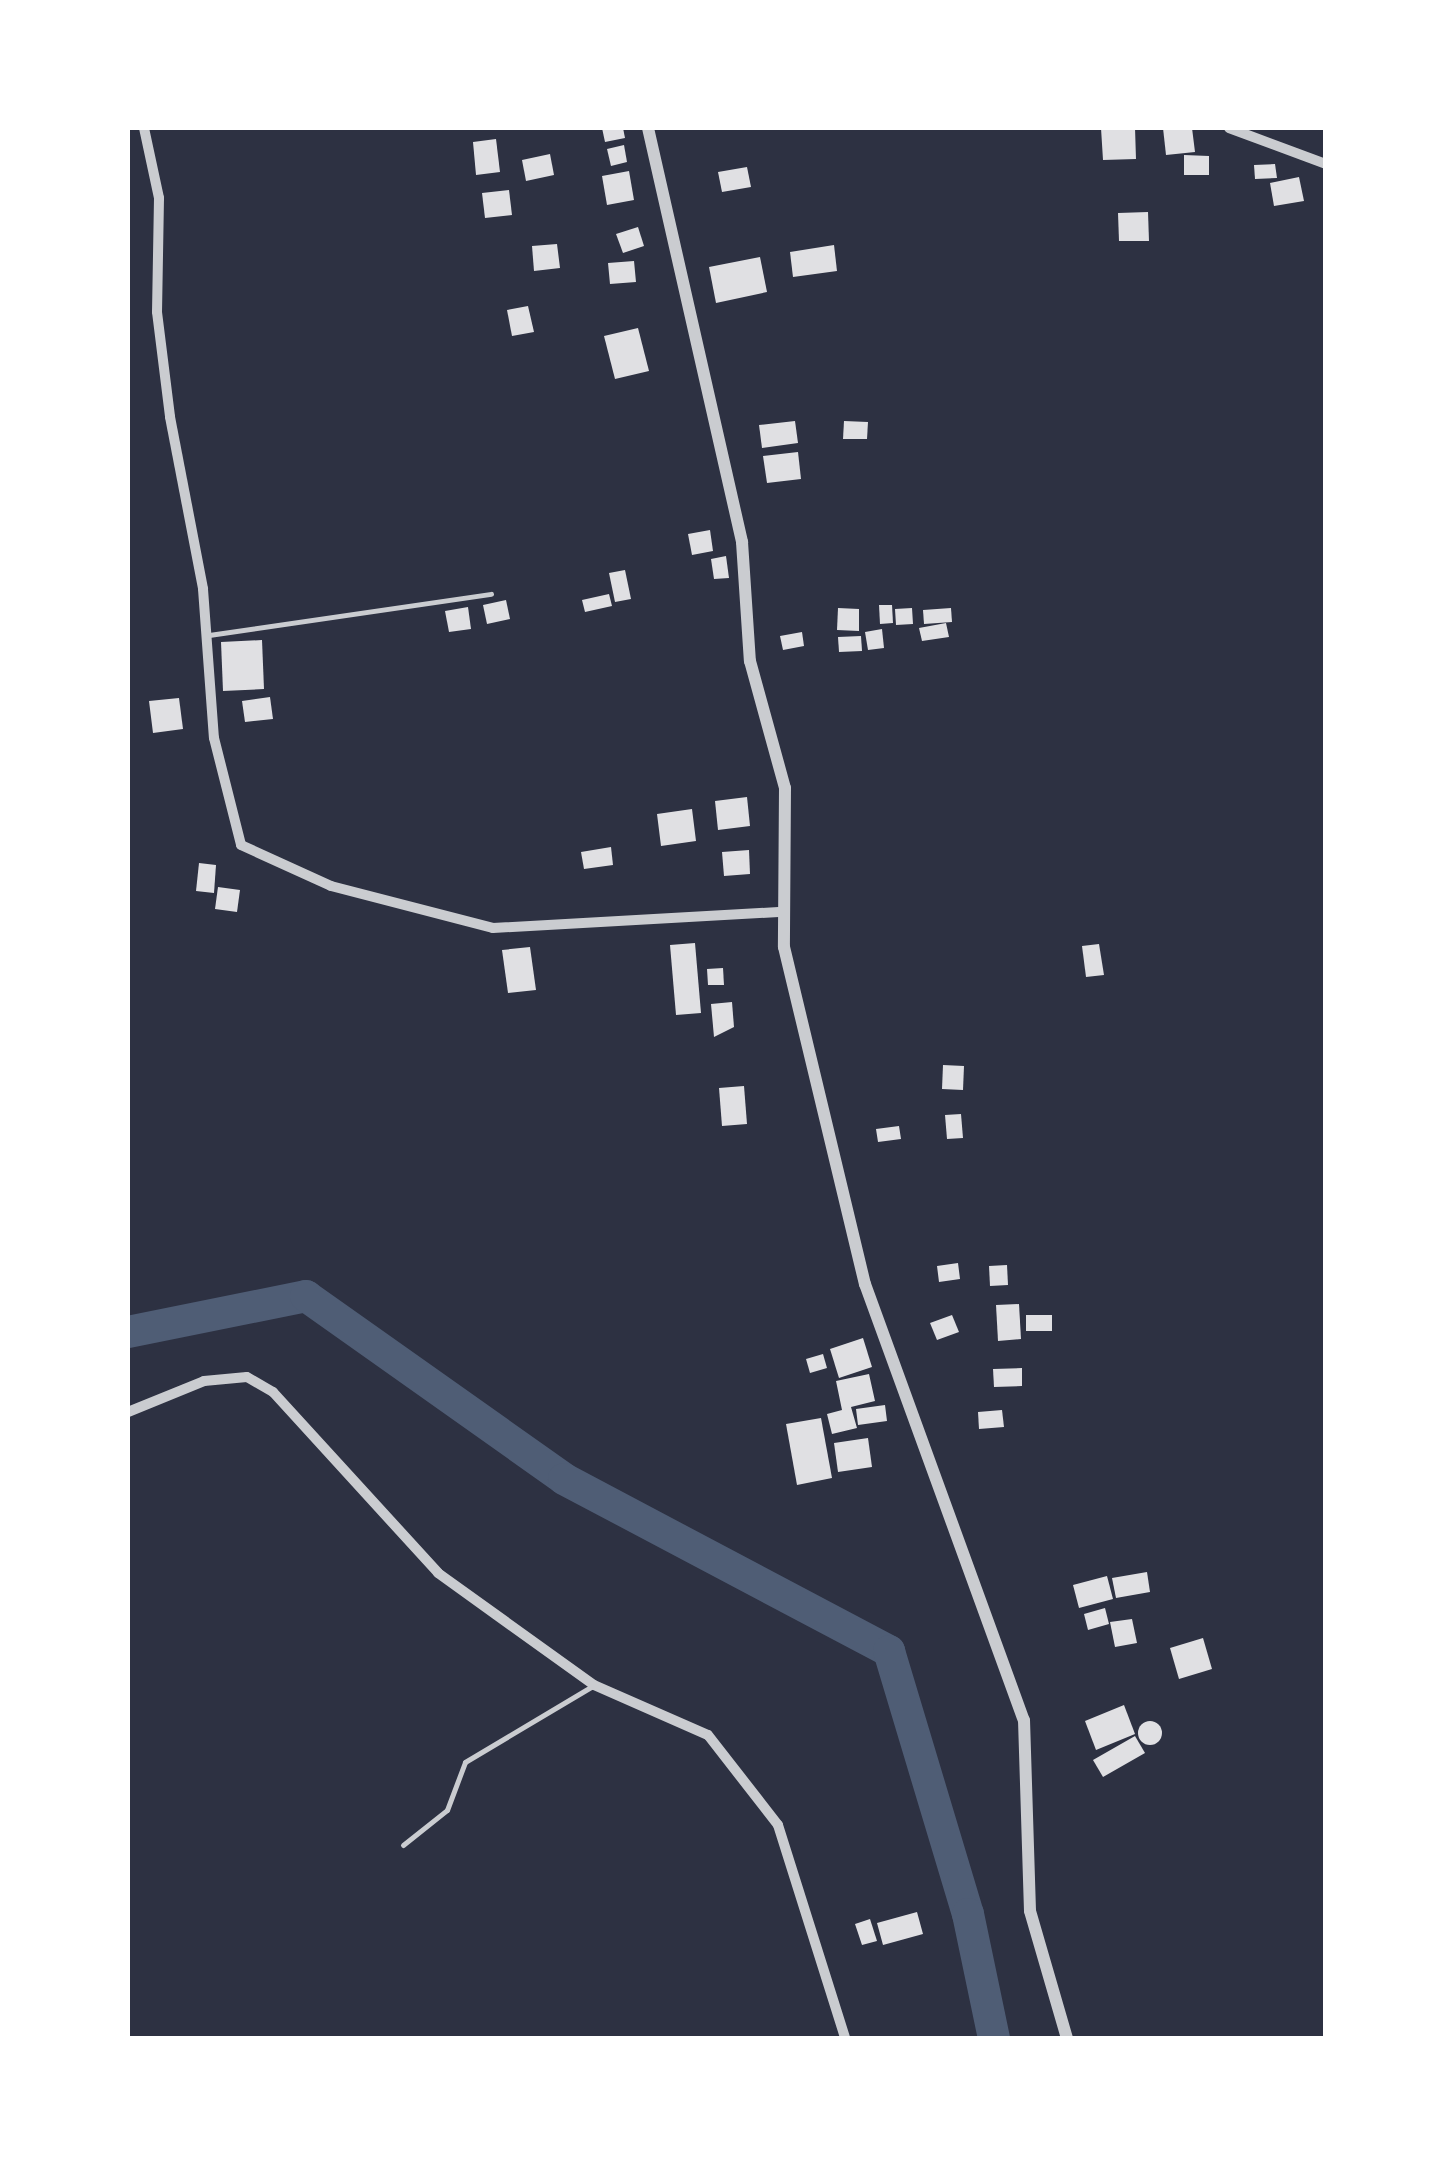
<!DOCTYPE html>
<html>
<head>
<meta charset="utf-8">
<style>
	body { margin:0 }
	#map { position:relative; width:1453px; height:2166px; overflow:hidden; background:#2d3142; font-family:Rubik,sans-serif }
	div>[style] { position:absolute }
	.river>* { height:32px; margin:-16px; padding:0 16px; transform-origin:16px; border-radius:16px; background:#4f5d75 }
	.building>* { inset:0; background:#e0e0e3 }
	.round { border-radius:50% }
	.service>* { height:5px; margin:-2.5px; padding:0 2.5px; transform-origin:2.5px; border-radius:2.5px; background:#caccd0 }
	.minor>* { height:10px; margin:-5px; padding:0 5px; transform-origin:5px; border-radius:5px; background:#caccd0 }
	.tertiary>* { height:12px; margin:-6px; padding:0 6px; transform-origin:6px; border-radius:6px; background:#caccd0 }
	span { translate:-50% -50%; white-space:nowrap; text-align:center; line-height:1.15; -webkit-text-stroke:9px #fff; paint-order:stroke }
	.frame { position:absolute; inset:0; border:130px solid #fff; pointer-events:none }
</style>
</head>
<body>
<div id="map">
	<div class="river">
		<div style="left:128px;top:1332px;width:182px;rotate:-11.4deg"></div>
		<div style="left:306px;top:1296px;width:316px;rotate:35.3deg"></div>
		<div style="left:564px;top:1479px;width:368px;rotate:27.9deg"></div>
		<div style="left:889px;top:1651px;width:275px;rotate:73.3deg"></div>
		<div style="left:968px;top:1914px;width:127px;rotate:78.2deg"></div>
	</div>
	<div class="building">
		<div style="clip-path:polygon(602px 128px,623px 128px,625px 138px,605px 142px)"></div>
		<div style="clip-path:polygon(1101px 128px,1135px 128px,1136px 159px,1103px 160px)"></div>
		<div style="clip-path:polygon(1163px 128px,1192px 128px,1195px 152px,1166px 155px)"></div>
		<div style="clip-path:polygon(496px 139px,500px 172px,476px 175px,473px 142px)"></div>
		<div style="clip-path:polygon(624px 145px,627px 162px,611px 166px,607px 149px)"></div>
		<div style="clip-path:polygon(550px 154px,554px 175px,526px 181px,522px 160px)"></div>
		<div style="clip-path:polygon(1184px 155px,1209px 156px,1209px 175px,1184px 175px)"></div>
		<div style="clip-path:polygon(1275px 164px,1277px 178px,1255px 179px,1254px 165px)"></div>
		<div style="clip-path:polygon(747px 167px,751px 187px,722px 192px,718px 172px)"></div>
		<div style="clip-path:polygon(629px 171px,634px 200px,607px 205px,602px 176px)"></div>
		<div style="clip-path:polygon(1299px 177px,1304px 201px,1274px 206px,1270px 183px)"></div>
		<div style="clip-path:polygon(509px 190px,512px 215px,485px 218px,482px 193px)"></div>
		<div style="clip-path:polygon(1148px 212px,1149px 241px,1119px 241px,1118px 213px)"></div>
		<div style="clip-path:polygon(638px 227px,644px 246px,623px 253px,616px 234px)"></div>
		<div style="clip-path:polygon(557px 244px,560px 268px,534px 271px,532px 246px)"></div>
		<div style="clip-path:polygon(834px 245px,837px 271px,793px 277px,790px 252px)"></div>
		<div style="clip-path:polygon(760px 257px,767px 292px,716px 303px,709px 267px)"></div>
		<div style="clip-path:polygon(634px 261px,636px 282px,610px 284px,608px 263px)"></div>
		<div style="clip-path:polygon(528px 306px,534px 332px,512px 336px,507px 310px)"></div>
		<div style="clip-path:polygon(638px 328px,649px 371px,615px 379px,604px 336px)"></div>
		<div style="clip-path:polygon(795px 421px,798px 443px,762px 448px,759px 425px)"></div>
		<div style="clip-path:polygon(844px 421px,868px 422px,867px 439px,843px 439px)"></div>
		<div style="clip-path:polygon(798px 452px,801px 479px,767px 483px,763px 456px)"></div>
		<div style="clip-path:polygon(710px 530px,713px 551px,692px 555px,688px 534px)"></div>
		<div style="clip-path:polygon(726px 556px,729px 578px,714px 579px,711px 559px)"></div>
		<div style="clip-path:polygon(625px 570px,631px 599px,615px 602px,609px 573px)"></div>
		<div style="clip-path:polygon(609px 594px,612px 606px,585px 612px,582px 600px)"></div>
		<div style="clip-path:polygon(506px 600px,510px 619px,487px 624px,483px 605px)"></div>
		<div style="clip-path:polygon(879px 605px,892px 605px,893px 623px,880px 624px)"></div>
		<div style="clip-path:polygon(468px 607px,471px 629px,449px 632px,445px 611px)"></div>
		<div style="clip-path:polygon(838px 608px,859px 609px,859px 631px,837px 630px)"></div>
		<div style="clip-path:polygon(912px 608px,913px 624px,896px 625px,895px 609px)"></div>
		<div style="clip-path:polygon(951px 608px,952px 622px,924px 624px,923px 610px)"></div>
		<div style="clip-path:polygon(946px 623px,949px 637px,922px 641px,919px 628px)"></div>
		<div style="clip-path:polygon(882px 629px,884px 648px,868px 650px,865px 632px)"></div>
		<div style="clip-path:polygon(802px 632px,804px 646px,783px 650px,780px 636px)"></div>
		<div style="clip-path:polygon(861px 636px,862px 651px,839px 652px,838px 637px)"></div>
		<div style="clip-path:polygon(262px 640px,264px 689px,223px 691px,221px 642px)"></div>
		<div style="clip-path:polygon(270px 697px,273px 719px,245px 722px,242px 701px)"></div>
		<div style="clip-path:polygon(179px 698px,183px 729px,153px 733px,149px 701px)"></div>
		<div style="clip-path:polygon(747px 797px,750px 826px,718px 830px,715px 801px)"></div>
		<div style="clip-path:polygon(692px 809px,696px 841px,661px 846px,657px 814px)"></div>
		<div style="clip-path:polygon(611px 847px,613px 865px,584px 869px,581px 852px)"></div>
		<div style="clip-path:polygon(749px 850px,750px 874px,724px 876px,722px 852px)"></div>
		<div style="clip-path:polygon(199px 863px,216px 865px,214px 893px,196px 891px)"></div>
		<div style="clip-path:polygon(218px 887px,240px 890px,237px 912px,215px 909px)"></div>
		<div style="clip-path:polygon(695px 943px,701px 1013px,676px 1015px,670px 945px)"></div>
		<div style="clip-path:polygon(1099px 944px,1104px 975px,1086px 977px,1082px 946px)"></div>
		<div style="clip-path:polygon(530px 947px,536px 990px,508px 993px,502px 950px)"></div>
		<div style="clip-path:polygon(723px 968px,724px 985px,708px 985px,707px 969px)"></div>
		<div style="clip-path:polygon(732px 1002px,734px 1027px,714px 1037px,711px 1004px)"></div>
		<div style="clip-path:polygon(943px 1065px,964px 1066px,963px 1090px,942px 1089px)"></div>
		<div style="clip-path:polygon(744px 1086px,747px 1124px,722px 1126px,719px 1088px)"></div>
		<div style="clip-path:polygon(961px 1114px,963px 1138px,947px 1139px,945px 1115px)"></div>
		<div style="clip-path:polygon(899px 1126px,901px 1139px,878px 1142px,876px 1129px)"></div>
		<div style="clip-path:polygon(958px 1263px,960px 1279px,939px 1282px,937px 1266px)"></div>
		<div style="clip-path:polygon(1007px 1265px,1008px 1285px,990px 1286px,989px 1266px)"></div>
		<div style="clip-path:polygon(1019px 1304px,1021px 1339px,998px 1341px,996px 1305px)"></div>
		<div style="clip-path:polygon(952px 1315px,959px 1332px,937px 1340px,930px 1323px)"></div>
		<div style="clip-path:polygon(1026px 1315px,1052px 1315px,1052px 1331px,1026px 1331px)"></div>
		<div style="clip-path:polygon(863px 1338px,872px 1367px,839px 1378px,830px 1349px)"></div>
		<div style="clip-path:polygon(823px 1354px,827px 1368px,810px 1373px,806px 1359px)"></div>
		<div style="clip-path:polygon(1022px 1368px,1022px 1386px,994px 1387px,993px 1369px)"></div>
		<div style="clip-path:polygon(869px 1374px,875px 1401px,851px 1407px,857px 1428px,832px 1434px,827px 1414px,842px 1410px,836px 1381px)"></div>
		<div style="clip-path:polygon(885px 1405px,887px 1421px,858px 1425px,856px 1409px)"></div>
		<div style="clip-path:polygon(1002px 1410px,1004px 1427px,979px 1429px,978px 1412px)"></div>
		<div style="clip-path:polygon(821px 1418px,832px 1478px,797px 1485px,786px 1424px)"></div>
		<div style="clip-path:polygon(868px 1438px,872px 1467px,838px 1472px,834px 1443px)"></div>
		<div style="clip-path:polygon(1147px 1572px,1150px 1592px,1116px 1598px,1112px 1578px)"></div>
		<div style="clip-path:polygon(1107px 1576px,1113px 1599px,1079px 1608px,1073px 1585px)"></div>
		<div style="clip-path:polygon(1105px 1608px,1109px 1624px,1088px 1630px,1084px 1614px)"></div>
		<div style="clip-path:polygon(1132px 1619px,1137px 1643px,1115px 1647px,1110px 1622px)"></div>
		<div style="clip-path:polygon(1203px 1638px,1212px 1669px,1179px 1679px,1170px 1648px)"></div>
		<div style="clip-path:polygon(1124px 1705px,1135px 1734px,1096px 1750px,1085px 1721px)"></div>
		<div class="round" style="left:1138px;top:1721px;width:24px;height:24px"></div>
		<div style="clip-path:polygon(1135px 1736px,1145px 1753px,1103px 1777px,1093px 1760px)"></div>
		<div style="clip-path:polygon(917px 1912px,923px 1934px,883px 1945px,877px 1923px)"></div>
		<div style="clip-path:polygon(870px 1919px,877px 1941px,862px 1945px,855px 1924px)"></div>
	</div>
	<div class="service">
		<div style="left:209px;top:635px;width:285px;rotate:-8.3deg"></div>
		<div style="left:403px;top:1845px;width:56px;rotate:-38.5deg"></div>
		<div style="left:447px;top:1810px;width:51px;rotate:-69.4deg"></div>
		<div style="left:465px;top:1762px;width:147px;rotate:-30.8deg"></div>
	</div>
	<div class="minor">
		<div style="left:144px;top:128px;width:72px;rotate:77.9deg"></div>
		<div style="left:159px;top:198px;width:114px;rotate:91deg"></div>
		<div style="left:157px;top:312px;width:106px;rotate:82.9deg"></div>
		<div style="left:170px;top:417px;width:175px;rotate:79.1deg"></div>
		<div style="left:203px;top:589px;width:149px;rotate:85.8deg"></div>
		<div style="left:214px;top:738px;width:110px;rotate:75.8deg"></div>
		<div style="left:241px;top:845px;width:99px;rotate:24.5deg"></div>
		<div style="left:331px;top:886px;width:167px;rotate:14.5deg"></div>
		<div style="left:493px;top:928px;width:286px;rotate:-3.2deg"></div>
		<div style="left:1229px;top:128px;width:103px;rotate:20.4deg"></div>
		<div style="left:128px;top:1412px;width:82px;rotate:-22.2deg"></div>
		<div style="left:204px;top:1381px;width:43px;rotate:-5.3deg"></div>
		<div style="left:247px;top:1377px;width:30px;rotate:30deg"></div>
		<div style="left:273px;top:1392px;width:245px;rotate:47.6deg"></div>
		<div style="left:438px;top:1573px;width:192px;rotate:35.7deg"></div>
		<div style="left:594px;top:1685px;width:124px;rotate:23.7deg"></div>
		<div style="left:708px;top:1735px;width:114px;rotate:52.1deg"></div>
		<div style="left:778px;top:1825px;width:223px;rotate:72.5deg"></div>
	</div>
	<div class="tertiary">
		<div style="left:648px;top:128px;width:425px;rotate:77.2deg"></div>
		<div style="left:742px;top:542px;width:119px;rotate:86.2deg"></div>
		<div style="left:750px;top:661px;width:132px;rotate:74.6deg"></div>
		<div style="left:785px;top:788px;width:159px;rotate:90.4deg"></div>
		<div style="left:784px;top:947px;width:347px;rotate:76.5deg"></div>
		<div style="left:865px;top:1284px;width:464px;rotate:70deg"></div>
		<div style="left:1024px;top:1720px;width:191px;rotate:88.2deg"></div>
		<div style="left:1030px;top:1911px;width:132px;rotate:73.8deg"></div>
	</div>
	<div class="frame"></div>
</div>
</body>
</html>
